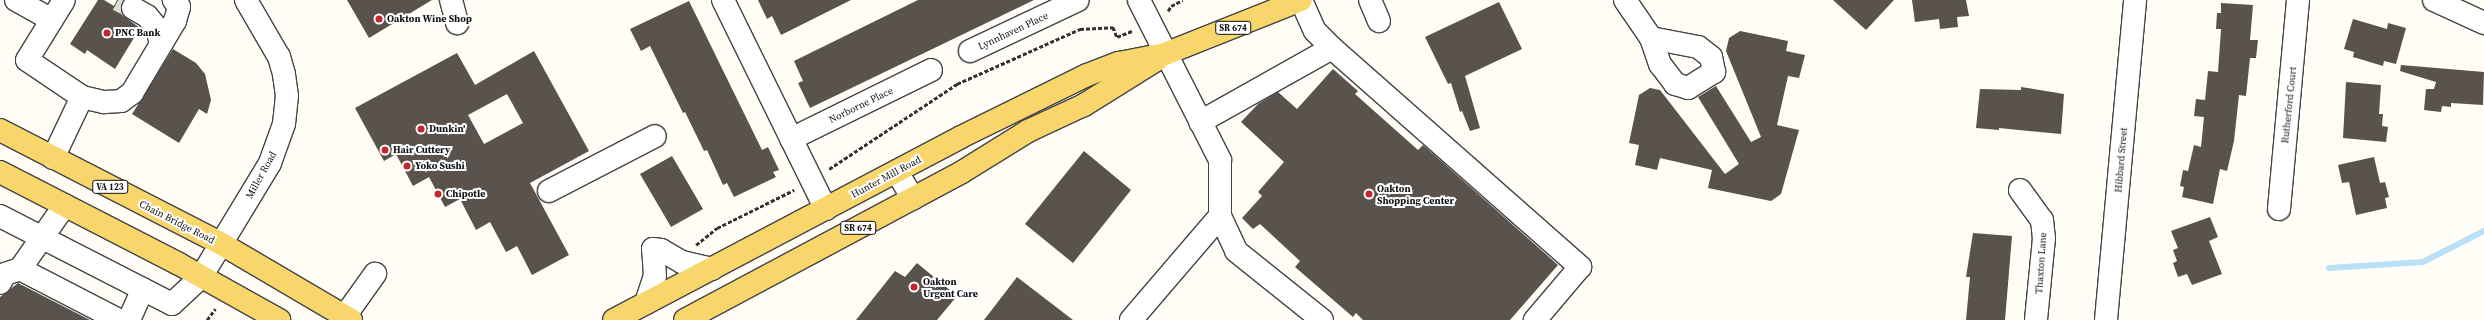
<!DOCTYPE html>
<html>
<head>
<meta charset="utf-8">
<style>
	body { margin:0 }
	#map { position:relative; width:2484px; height:320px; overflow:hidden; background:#fffdf5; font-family:"Source Serif 4",serif }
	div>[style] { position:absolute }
	.stream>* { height:5.5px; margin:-2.75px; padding:0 2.75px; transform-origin:2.75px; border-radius:2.75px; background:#b9e0f7 }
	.building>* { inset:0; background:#5a524d }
	.minor-tunnel>* { height:22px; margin-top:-11px; transform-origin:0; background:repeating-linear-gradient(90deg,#dbdad3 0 22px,transparent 0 33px) }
	.path>* { height:2.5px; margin-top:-1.25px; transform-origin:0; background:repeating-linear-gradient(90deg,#333 0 4px,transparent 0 6px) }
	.roads { filter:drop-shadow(1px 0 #444) drop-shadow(-1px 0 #444) drop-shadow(0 1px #444) drop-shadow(0 -1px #444) }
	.minor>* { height:22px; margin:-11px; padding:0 11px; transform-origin:11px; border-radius:11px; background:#fff }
	.major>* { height:22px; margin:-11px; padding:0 11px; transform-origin:11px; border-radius:11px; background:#f9d66b }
	.dots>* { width:11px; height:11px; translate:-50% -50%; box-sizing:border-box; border:2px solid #fff; border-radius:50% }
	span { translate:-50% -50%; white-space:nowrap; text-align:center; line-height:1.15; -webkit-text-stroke:4px #fff; paint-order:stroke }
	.shield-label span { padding:1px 3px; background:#fff; border:1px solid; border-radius:3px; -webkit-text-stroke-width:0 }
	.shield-label { font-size:9px; color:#111; font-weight:700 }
	.poi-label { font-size:10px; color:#111; font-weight:700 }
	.left { translate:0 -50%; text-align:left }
	.street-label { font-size:10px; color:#111 }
</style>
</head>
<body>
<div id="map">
	<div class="stream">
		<div style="left:2329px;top:268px;width:94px;rotate:-3.7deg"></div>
		<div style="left:2423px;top:262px;width:68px;rotate:-26.9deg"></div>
	</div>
	<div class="building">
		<div style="clip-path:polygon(98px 0,104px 0,114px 6px,117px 0,124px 0,121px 8px,122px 15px,140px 28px,115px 69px,87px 50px,85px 54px,70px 44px)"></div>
		<div style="clip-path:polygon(347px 0,432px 0,369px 38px)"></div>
		<div style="clip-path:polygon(758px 0,851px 0,781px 35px,772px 16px,767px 19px)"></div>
		<div style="clip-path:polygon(918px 0,1034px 0,810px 108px,798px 83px,803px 81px,794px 61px)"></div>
		<div style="clip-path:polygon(1833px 0,1894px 0,1866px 30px)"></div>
		<div style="clip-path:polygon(1912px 0,1966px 0,1969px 16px,1957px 17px,1958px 27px,1940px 29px,1939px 19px,1915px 22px)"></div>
		<div style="clip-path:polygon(689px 1px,762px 150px,768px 147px,779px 170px,773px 172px,776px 177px,734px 197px,727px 183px,723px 185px,707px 150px,704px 151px,685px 112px,683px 113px,650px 46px,641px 51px,630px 29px)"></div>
		<div style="clip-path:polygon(1499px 2px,1522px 49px,1465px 76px,1480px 128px,1470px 131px,1462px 111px,1460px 112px,1451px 83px,1448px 84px,1425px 37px)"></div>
		<div style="clip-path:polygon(2221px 3px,2253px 5px,2250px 40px,2258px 40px,2256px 58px,2250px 58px,2246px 96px,2239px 95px,2234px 141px,2227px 171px,2220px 169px,2213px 204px,2182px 197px,2184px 187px,2180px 186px,2183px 170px,2188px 171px,2194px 145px,2201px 147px,2204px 117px,2194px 116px,2196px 99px,2205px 100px,2208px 71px,2218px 72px,2221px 29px,2216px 29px,2217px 13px,2221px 13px)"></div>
		<div style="clip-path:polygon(2353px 19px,2387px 29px,2388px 23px,2406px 28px,2396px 64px,2384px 61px,2383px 66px,2353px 57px,2354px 52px,2344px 49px)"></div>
		<div style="clip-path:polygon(1740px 31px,1788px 41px,1786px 51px,1805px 55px,1799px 78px,1788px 76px,1777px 125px,1799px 130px,1781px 194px,1771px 201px,1708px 188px,1712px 170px,1660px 158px,1657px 170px,1635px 165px,1639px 145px,1629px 143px,1639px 95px,1650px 88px,1660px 90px,1725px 174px,1739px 164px,1698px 97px,1716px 86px,1751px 142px,1761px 137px,1726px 51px,1729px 38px)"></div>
		<div style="clip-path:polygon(173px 49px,196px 63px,205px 74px,211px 100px,207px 114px,199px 109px,179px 143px,132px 114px)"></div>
		<div style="clip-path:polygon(evenodd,534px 51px,589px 151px,530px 183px,569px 255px,532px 275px,517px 246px,506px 252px,490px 222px,476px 230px,460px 199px,445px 207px,429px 177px,413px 186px,396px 154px,384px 161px,355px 108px,457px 53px,475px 85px,534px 51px,507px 94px,523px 123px,484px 144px,468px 115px,507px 94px)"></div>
		<div style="clip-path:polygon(2401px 65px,2484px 72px,2483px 105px,2451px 103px,2451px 107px,2442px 106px,2441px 112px,2424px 110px,2426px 89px,2434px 89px,2436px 82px,2400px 71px)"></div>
		<div style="clip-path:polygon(1333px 69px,1358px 91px,1355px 94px,1418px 150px,1423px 145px,1558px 265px,1510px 320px,1363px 320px,1356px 313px,1353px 317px,1295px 267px,1300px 261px,1260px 224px,1253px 229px,1242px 218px,1262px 196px,1258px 192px,1284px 162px,1241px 122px,1258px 104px,1278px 92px,1297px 109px)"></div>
		<div style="clip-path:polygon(2346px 82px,2381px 85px,2379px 114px,2383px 114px,2382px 126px,2388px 127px,2386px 142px,2343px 138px)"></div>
		<div style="clip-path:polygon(2021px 87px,2064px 94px,2061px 134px,1999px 128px,1999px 130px,1976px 128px,1980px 89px,2021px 90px)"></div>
		<div style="clip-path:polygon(1084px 151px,1131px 190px,1073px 263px,1025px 224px)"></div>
		<div style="clip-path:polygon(672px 156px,703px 209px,671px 227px,640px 174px)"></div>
		<div style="clip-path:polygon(2374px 157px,2380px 183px,2385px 182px,2389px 197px,2385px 198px,2387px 208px,2356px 215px,2349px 182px,2342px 183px,2338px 165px)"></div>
		<div style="clip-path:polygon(2210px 217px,2218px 237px,2209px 241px,2222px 274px,2192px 285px,2187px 274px,2178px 277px,2173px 263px,2177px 261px,2173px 250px,2178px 248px,2171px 231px)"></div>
		<div style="clip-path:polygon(1973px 233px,2012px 236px,2005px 320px,1966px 320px,1970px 277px,1966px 277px)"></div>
		<div style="clip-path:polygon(917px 263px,957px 296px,937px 320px,856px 320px,895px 271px,905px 277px)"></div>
		<div style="clip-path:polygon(1017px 277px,1073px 320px,984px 320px)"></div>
		<div style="clip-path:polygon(18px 283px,90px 320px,0 320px,0 297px)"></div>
	</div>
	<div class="minor-tunnel">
		<div style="left:118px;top:0;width:17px;rotate:28deg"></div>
	</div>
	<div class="path">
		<div style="left:1168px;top:11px;width:6px;rotate:-59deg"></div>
		<div style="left:1171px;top:6px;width:13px;rotate:-27deg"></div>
		<div style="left:829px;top:169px;width:154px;rotate:-33.6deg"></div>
		<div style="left:957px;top:84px;width:135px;rotate:-24.1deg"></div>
		<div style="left:1080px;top:29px;width:33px;rotate:-3deg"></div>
		<div style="left:1113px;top:27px;width:11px;rotate:68deg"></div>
		<div style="left:1117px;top:37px;width:16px;rotate:-22deg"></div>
		<div style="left:696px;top:245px;width:27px;rotate:-39deg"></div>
		<div style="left:717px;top:228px;width:86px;rotate:-26.3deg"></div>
		<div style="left:207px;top:320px;width:14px;rotate:-54deg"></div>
	</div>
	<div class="roads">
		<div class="minor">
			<div style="left:16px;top:0;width:41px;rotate:29.1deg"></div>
			<div style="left:451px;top:0;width:24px;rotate:75deg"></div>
			<div style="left:723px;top:0;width:233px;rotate:63.8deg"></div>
			<div style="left:1301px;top:0;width:34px;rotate:66deg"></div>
			<div style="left:1315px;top:31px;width:24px;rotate:45deg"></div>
			<div style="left:1370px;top:0;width:23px;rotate:67deg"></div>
			<div style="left:1625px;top:0;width:46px;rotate:55.6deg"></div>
			<div style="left:1651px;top:38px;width:28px;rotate:71deg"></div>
			<div style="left:1660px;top:64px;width:25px;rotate:53deg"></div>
			<div style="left:1675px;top:84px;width:14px;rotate:17deg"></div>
			<div style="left:1688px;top:88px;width:31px;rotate:-32deg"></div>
			<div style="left:1714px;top:72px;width:15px;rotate:-101deg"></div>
			<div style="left:1711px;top:57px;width:16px;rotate:-142deg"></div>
			<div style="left:1698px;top:47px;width:48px;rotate:-169.2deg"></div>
			<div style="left:2434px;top:0;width:55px;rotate:24.7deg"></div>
			<div style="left:133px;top:8px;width:16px;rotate:30deg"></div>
			<div style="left:147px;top:16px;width:16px;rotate:50deg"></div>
			<div style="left:157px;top:28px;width:16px;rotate:76deg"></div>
			<div style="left:970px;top:51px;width:119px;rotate:-25.3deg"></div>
			<div style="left:82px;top:97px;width:23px;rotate:13deg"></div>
			<div style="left:104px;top:102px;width:17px;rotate:-3deg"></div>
			<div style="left:121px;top:101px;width:14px;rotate:-36deg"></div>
			<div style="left:132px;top:93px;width:84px;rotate:-59.2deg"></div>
			<div style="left:175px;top:21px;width:15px;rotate:-74deg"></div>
			<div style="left:179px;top:7px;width:9px;rotate:-126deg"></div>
			<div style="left:1200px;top:122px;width:151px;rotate:-29.3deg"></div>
			<div style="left:1332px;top:48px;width:331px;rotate:41.4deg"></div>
			<div style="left:1580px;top:267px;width:70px;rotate:130.3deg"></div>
			<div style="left:791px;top:139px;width:156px;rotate:-26.2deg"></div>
			<div style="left:53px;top:158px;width:68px;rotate:-64.6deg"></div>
			<div style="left:82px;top:97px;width:66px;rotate:-146.1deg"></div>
			<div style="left:27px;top:60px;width:70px;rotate:-58.3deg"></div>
			<div style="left:897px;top:172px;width:31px;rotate:59deg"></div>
			<div style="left:2020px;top:190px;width:37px;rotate:54deg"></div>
			<div style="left:2042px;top:220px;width:18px;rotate:84deg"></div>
			<div style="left:2044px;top:238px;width:82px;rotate:95.6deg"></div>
			<div style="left:549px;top:191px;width:119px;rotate:-27.4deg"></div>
			<div style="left:2279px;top:209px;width:210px;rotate:-84.8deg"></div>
			<div style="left:0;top:216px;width:193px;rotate:27.1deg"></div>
			<div style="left:172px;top:304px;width:40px;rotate:-43deg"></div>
			<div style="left:201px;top:277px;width:133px;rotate:-58.8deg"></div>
			<div style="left:270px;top:163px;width:41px;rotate:-70.3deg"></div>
			<div style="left:284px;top:124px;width:28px;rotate:-84deg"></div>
			<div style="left:287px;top:96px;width:22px;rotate:-98deg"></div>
			<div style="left:284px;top:74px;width:18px;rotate:-106deg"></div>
			<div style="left:279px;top:57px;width:66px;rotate:-120.1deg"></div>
			<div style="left:1220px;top:216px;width:38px;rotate:65deg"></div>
			<div style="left:1236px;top:251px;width:110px;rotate:38.7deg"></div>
			<div style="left:20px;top:269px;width:111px;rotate:27.3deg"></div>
			<div style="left:0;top:283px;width:10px;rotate:-61deg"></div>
			<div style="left:5px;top:274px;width:16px;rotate:-18deg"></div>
			<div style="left:20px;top:269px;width:78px;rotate:-54.9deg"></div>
			<div style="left:646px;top:303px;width:28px;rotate:-72deg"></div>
			<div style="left:655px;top:276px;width:27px;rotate:-94deg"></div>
			<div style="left:653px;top:249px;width:8px;rotate:7deg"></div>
			<div style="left:661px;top:250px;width:24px;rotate:30deg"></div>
			<div style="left:682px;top:262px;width:31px;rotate:13deg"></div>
			<div style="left:345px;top:316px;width:52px;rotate:-54.5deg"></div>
			<div style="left:129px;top:320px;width:34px;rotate:-66deg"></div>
			<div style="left:1131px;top:320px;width:137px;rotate:-49.4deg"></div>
			<div style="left:1220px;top:216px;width:56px;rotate:-90deg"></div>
			<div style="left:1220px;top:160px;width:179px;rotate:-116.9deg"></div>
			<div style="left:2106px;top:320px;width:321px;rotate:-84.8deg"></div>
		</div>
		<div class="major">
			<div style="left:0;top:130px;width:247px;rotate:27.2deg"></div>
			<div style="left:220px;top:243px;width:152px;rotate:30.4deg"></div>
			<div style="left:0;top:172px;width:201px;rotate:27.2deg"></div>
			<div style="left:179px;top:264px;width:115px;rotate:29.2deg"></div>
			<div style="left:614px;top:320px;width:392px;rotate:-27.8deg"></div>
			<div style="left:961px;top:137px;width:140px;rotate:-26.2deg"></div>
			<div style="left:1087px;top:75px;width:34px;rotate:-21deg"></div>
			<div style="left:1119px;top:63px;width:47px;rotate:-11.1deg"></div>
			<div style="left:1165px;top:54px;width:146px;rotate:-21.7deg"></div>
			<div style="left:685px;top:320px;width:314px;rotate:-28.1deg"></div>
			<div style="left:962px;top:172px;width:78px;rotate:-31.8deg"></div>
			<div style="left:1028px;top:131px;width:62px;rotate:-24.9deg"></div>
			<div style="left:1084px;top:105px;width:87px;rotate:-31.9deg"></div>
		</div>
	</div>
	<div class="dots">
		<div style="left:379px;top:19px;background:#c4262e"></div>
		<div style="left:107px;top:33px;background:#c4262e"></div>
		<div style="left:421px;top:129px;background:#c4262e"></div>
		<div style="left:385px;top:150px;background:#c4262e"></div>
		<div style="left:407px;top:166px;background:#c4262e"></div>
		<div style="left:438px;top:194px;background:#c4262e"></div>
		<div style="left:1369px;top:194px;background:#c4262e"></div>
		<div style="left:914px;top:287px;background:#c4262e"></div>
	</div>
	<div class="shield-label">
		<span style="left:1233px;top:28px">SR 674</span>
		<span style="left:110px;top:187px">VA 123</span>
		<span style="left:858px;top:228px">SR 674</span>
	</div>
	<div class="poi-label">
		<span class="left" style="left:387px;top:19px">Oakton Wine Shop</span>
		<span class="left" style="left:115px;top:33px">PNC Bank</span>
		<span class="left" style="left:429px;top:129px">Dunkin'</span>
		<span class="left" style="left:393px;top:150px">Hair Cuttery</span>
		<span class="left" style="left:415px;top:166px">Yoko Sushi</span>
		<span class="left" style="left:1377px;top:194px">Oakton<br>Shopping Center</span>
		<span class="left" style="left:446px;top:194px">Chipotle</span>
		<span class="left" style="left:923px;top:287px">Oakton<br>Urgent Care</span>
	</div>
	<div class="street-label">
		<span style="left:1013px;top:31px;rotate:-25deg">Lynnhaven Place</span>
		<span style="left:861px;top:105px;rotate:-26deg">Norborne Place</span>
		<span style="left:2289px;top:105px;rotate:-84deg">Rutherford Court</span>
		<span style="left:2121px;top:160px;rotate:-85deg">Hibbard Street</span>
		<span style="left:261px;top:175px;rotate:-61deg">Miller Road</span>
		<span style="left:886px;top:177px;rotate:-28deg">Hunter Mill Road</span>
		<span style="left:177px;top:222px;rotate:27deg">Chain Bridge Road</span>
		<span style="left:2041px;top:263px;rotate:-86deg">Thaxton Lane</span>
	</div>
</div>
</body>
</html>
